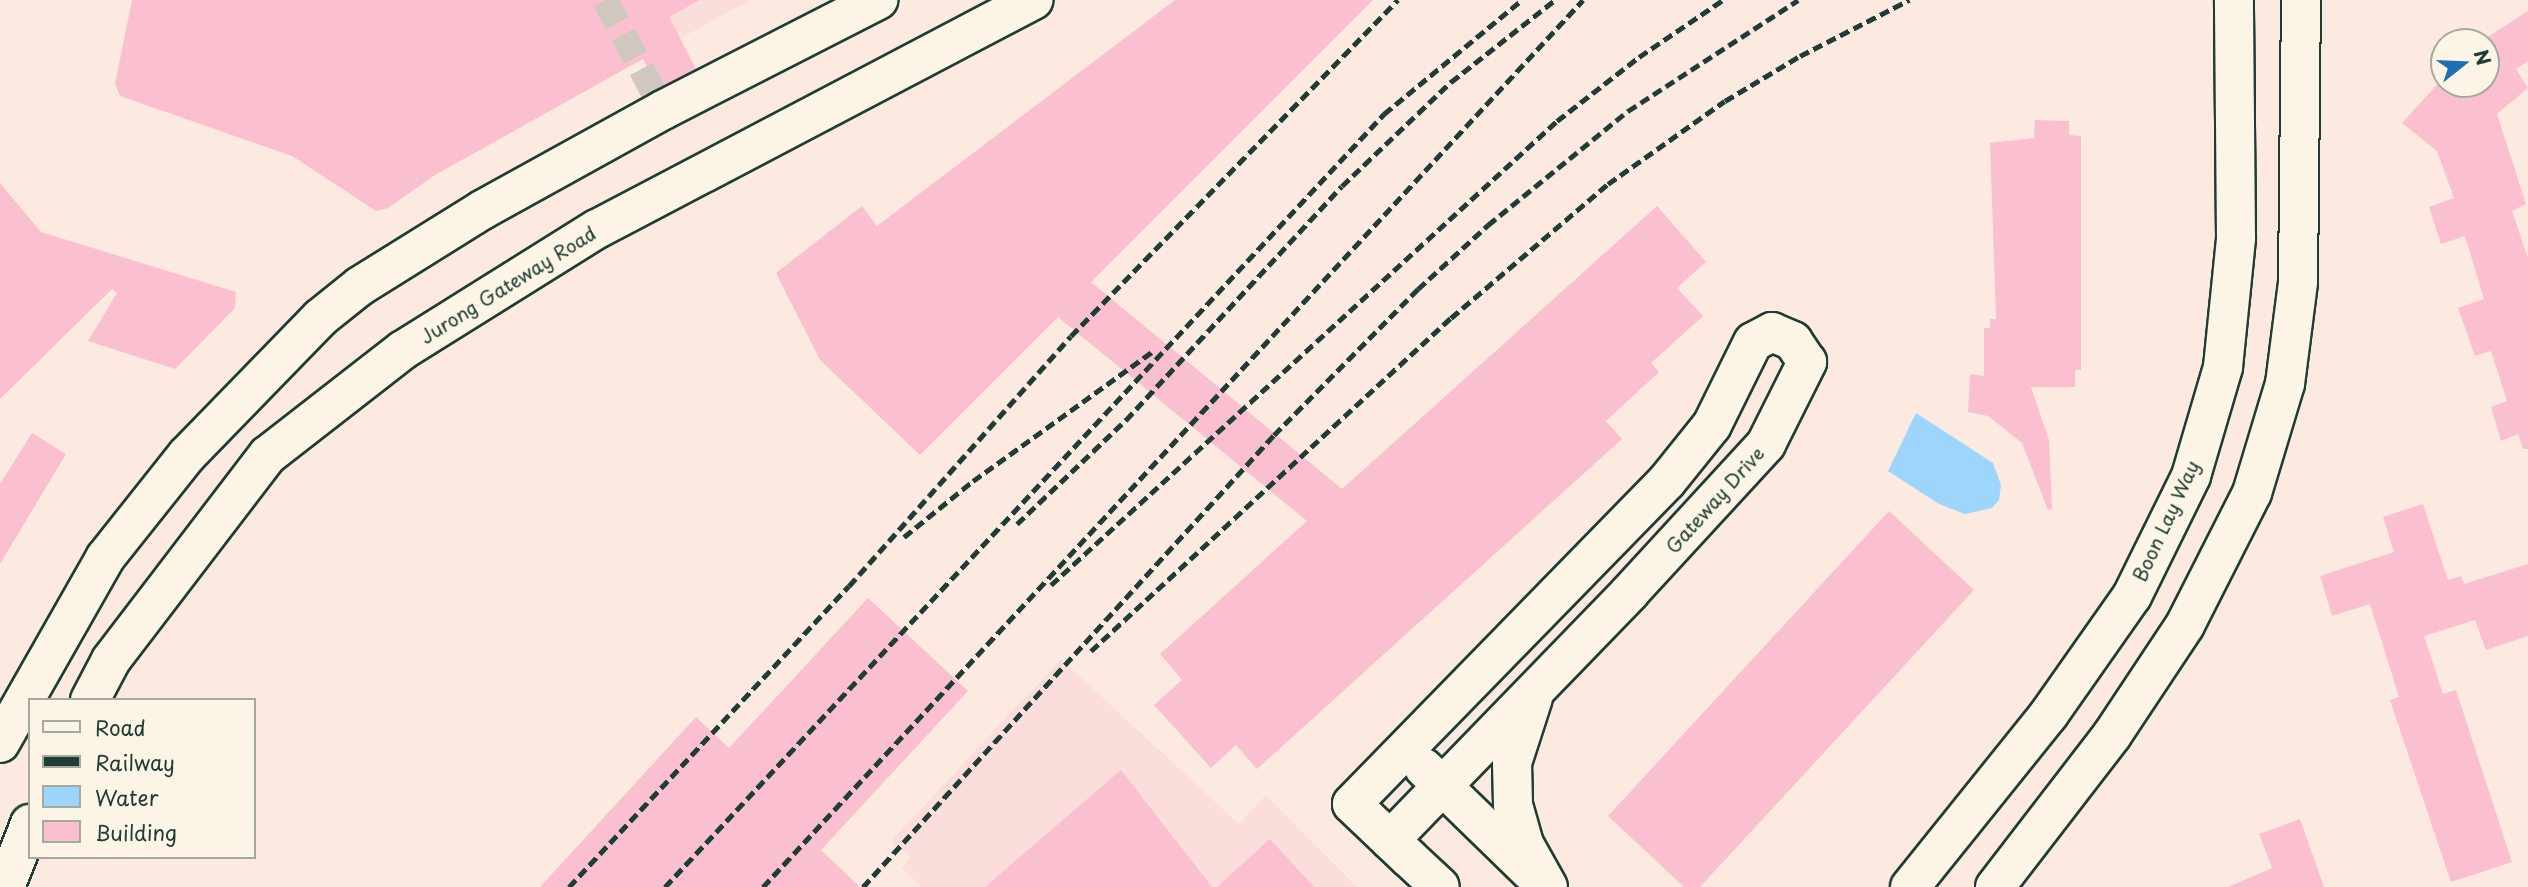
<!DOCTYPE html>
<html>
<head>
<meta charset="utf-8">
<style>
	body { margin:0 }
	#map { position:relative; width:2528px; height:887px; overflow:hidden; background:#fceae1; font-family:"Playpen Sans",sans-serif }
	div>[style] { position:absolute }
	.built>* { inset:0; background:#fbdddc }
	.water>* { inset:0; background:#9ed5fd }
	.building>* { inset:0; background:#fac0d0 }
	.pedestrian-tunnel>* { height:26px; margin-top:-13px; transform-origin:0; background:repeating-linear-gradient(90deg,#d0c7be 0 26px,transparent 0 39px) }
	.roads { filter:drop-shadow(2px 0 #1f3d34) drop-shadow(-2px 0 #1f3d34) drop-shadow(0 2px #1f3d34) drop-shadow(0 -2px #1f3d34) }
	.tertiary>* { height:38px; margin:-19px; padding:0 19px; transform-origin:19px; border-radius:19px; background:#fcf5e5 }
	.secondary>* { height:38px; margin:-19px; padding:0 19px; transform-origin:19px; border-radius:19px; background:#fcf5e5 }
	.primary>* { height:38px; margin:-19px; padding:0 19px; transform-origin:19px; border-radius:19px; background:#fcf5e5 }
	.rail>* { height:5px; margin-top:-2.5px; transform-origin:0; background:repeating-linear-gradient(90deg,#1f3d34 0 10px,transparent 0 15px) }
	span { translate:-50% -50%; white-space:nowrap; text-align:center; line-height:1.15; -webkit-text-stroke:7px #fcf5e5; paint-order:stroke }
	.street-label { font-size:19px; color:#1f3d34 }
	.legend { position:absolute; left:28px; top:698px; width:228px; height:161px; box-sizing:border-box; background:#fcf5e5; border:2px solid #a4ab9e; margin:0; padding:9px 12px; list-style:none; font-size:21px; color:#1f3d34 }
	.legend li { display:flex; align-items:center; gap:14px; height:35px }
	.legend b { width:35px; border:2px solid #a4ab9e }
	.north { position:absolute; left:2430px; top:28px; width:70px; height:70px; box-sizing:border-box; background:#fcf5e5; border:2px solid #a4ab9e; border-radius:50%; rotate:72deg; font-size:19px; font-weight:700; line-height:28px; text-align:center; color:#1f3d34 }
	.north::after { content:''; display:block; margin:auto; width:24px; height:32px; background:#1f6fb2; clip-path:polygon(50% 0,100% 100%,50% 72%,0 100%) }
</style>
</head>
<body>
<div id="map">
	<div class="built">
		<div style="clip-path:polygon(596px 0,750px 0,632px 65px)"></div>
		<div style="clip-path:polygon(1061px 659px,1239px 824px,1266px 795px,1357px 887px,921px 887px,902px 868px,910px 858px,891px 841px)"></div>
	</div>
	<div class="water">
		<div style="clip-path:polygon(1916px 413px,1993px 463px,2001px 485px,1999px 500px,1992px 508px,1965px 514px,1939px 504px,1888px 471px)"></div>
	</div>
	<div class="building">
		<div style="clip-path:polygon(132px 0,700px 0,669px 17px,696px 69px,658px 88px,643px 59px,435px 175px,388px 208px,376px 211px,292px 156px,120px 96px,115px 84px)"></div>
		<div style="clip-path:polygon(1175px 0,1373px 0,1091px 282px,1342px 489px,1657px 206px,1706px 262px,1677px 288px,1703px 316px,1651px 363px,1659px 372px,1606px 421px,1622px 439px,1257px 769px,1236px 745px,1211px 768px,1154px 705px,1182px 680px,1160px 654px,1307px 521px,1058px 317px,920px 455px,820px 360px,776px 273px,862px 206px,877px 226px)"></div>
		<div style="clip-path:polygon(2528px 11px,2528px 61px,2516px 69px,2528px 88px,2497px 114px,2526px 204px,2512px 211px,2528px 258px,2528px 449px,2523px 449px,2518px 434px,2501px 441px,2491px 407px,2507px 401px,2491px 351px,2475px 356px,2458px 308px,2484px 299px,2465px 236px,2441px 244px,2429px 207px,2454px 198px,2437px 151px,2402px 123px,2444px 77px,2444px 84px,2486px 84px,2486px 42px,2480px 42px)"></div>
		<div style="clip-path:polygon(2035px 120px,2069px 121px,2069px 135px,2081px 136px,2081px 370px,2075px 370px,2075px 387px,2031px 387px,2049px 440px,2052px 509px,2048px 510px,2022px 443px,1988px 416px,1968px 412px,1970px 374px,1984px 376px,1984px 328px,1990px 328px,1990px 319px,1996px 319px,1990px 143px,2034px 138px)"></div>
		<div style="clip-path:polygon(0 183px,41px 232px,236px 292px,235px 308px,175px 369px,88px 341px,117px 293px,112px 289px,0 399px)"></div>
		<div style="clip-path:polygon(32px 433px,66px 454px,0 564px,0 484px)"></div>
		<div style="clip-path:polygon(2423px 504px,2448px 580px,2461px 576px,2464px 584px,2528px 564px,2528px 636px,2486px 650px,2475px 620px,2424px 636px,2443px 694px,2456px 690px,2512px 862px,2451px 882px,2390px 700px,2399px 697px,2370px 604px,2332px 616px,2320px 576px,2394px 552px,2383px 517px)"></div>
		<div style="clip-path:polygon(1889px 511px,1974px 590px,1700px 887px,1684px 887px,1608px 816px)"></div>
		<div style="clip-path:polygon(868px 598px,968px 691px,821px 850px,860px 887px,540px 887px,696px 717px,729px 748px)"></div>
		<div style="clip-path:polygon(1121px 770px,1212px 887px,985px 887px)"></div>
		<div style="clip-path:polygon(2300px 819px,2324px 887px,2228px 887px,2272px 868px,2259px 834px)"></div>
		<div style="clip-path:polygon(1270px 839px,1314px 887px,1217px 887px)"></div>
	</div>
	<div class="pedestrian-tunnel">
		<div style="left:605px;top:0;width:124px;rotate:62.2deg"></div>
	</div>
	<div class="roads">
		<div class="tertiary">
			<div style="left:1533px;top:698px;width:68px;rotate:107.9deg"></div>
			<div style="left:1512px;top:763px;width:42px;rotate:88.6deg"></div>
			<div style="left:1513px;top:805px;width:41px;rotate:74.2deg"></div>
			<div style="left:1524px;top:844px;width:49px;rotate:60.8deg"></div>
			<div style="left:1424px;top:768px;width:149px;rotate:44.2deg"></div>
			<div style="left:1390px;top:840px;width:345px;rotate:-45.9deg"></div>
			<div style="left:1630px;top:592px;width:201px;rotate:-47.4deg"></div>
			<div style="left:1766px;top:444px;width:92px;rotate:-63.4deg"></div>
			<div style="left:1807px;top:362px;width:25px;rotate:-124deg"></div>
			<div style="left:1793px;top:341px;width:23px;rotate:-157deg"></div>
			<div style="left:1772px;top:332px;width:21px;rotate:152deg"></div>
			<div style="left:1753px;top:342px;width:93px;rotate:116.3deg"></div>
			<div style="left:1712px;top:425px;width:72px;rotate:128.8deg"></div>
			<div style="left:1667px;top:481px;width:451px;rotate:134.3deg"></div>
			<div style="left:1352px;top:804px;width:79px;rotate:43.5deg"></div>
			<div style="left:1409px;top:858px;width:42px;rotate:43.1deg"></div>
		</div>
		<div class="secondary">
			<div style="left:90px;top:700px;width:45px;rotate:-62.3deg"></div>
			<div style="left:111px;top:660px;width:258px;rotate:-52.6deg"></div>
			<div style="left:268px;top:455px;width:171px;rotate:-37.9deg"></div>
			<div style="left:403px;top:350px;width:229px;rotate:-32deg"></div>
			<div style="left:597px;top:229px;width:493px;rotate:-27.7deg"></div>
			<div style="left:0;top:743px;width:213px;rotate:-60.4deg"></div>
			<div style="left:105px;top:558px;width:132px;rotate:-51.5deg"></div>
			<div style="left:187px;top:455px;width:191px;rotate:-45.8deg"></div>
			<div style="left:320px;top:318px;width:51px;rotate:-38.7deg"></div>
			<div style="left:360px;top:286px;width:144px;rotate:-31.9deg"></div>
			<div style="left:482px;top:210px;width:207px;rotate:-28.9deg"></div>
			<div style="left:663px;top:110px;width:242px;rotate:-27.1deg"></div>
			<div style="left:5px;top:887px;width:68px;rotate:-68.4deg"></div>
		</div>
		<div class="primary">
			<div style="left:1910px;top:887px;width:222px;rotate:-51.2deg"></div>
			<div style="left:2049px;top:714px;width:144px;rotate:-54.9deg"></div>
			<div style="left:2132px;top:596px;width:134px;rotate:-63.8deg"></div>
			<div style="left:2191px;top:476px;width:114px;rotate:-73.6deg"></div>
			<div style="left:2223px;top:367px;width:130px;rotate:-84.2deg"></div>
			<div style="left:2236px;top:238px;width:238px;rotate:-90.5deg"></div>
			<div style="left:1995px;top:887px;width:192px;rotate:-52.4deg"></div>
			<div style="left:2112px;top:735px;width:132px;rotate:-56.4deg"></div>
			<div style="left:2185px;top:625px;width:148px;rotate:-63.1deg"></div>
			<div style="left:2252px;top:493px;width:114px;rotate:-73.2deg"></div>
			<div style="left:2285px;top:384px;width:103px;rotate:-82.7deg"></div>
			<div style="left:2298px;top:282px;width:282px;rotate:-89.4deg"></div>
		</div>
	</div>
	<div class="rail">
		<div style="left:1017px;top:524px;width:151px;rotate:-43.7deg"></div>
		<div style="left:1126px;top:420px;width:318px;rotate:-47.3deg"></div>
		<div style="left:1342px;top:186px;width:151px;rotate:-43.7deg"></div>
		<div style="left:1451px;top:82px;width:132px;rotate:-38.3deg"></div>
		<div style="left:904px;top:537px;width:89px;rotate:-39.1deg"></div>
		<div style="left:973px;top:481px;width:222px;rotate:-35.8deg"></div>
		<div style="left:1051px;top:585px;width:687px;rotate:-42.52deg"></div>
		<div style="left:1557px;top:121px;width:104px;rotate:-38deg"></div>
		<div style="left:1639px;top:57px;width:102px;rotate:-34.2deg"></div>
		<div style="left:1091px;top:651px;width:490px;rotate:-42.8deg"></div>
		<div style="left:1451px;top:318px;width:206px;rotate:-40.5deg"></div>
		<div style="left:1608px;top:184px;width:143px;rotate:-35.4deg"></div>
		<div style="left:1725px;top:101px;width:87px;rotate:-31deg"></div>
		<div style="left:1800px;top:56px;width:123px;rotate:-27.2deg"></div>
		<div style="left:569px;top:887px;width:411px;rotate:-47.1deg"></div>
		<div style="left:849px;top:586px;width:334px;rotate:-48.4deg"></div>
		<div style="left:1071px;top:336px;width:469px;rotate:-45.8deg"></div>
		<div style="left:665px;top:887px;width:1056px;rotate:-47.07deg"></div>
		<div style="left:1384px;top:114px;width:179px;rotate:-39.6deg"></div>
		<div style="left:763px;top:887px;width:1208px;rotate:-47.25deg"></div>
		<div style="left:863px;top:887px;width:611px;rotate:-47.72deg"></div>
		<div style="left:1274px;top:435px;width:205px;rotate:-45.4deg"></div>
		<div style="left:1418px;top:289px;width:95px;rotate:-42.4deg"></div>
		<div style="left:1488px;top:225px;width:181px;rotate:-39.2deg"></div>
		<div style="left:1628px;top:111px;width:203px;rotate:-33.1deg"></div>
	</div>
	<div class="street-label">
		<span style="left:508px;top:285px;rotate:-32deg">Jurong Gateway Road</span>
		<span style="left:1715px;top:500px;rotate:-48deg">Gateway Drive</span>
		<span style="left:2166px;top:521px;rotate:-65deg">Boon Lay Way</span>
	</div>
	<ul class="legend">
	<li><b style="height:9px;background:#fcf5e5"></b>Road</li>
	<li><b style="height:9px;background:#1f3d34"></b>Railway</li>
	<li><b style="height:19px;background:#9ed5fd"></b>Water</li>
	<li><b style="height:19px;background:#fac0d0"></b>Building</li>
	</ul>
	<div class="north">N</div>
</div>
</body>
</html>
